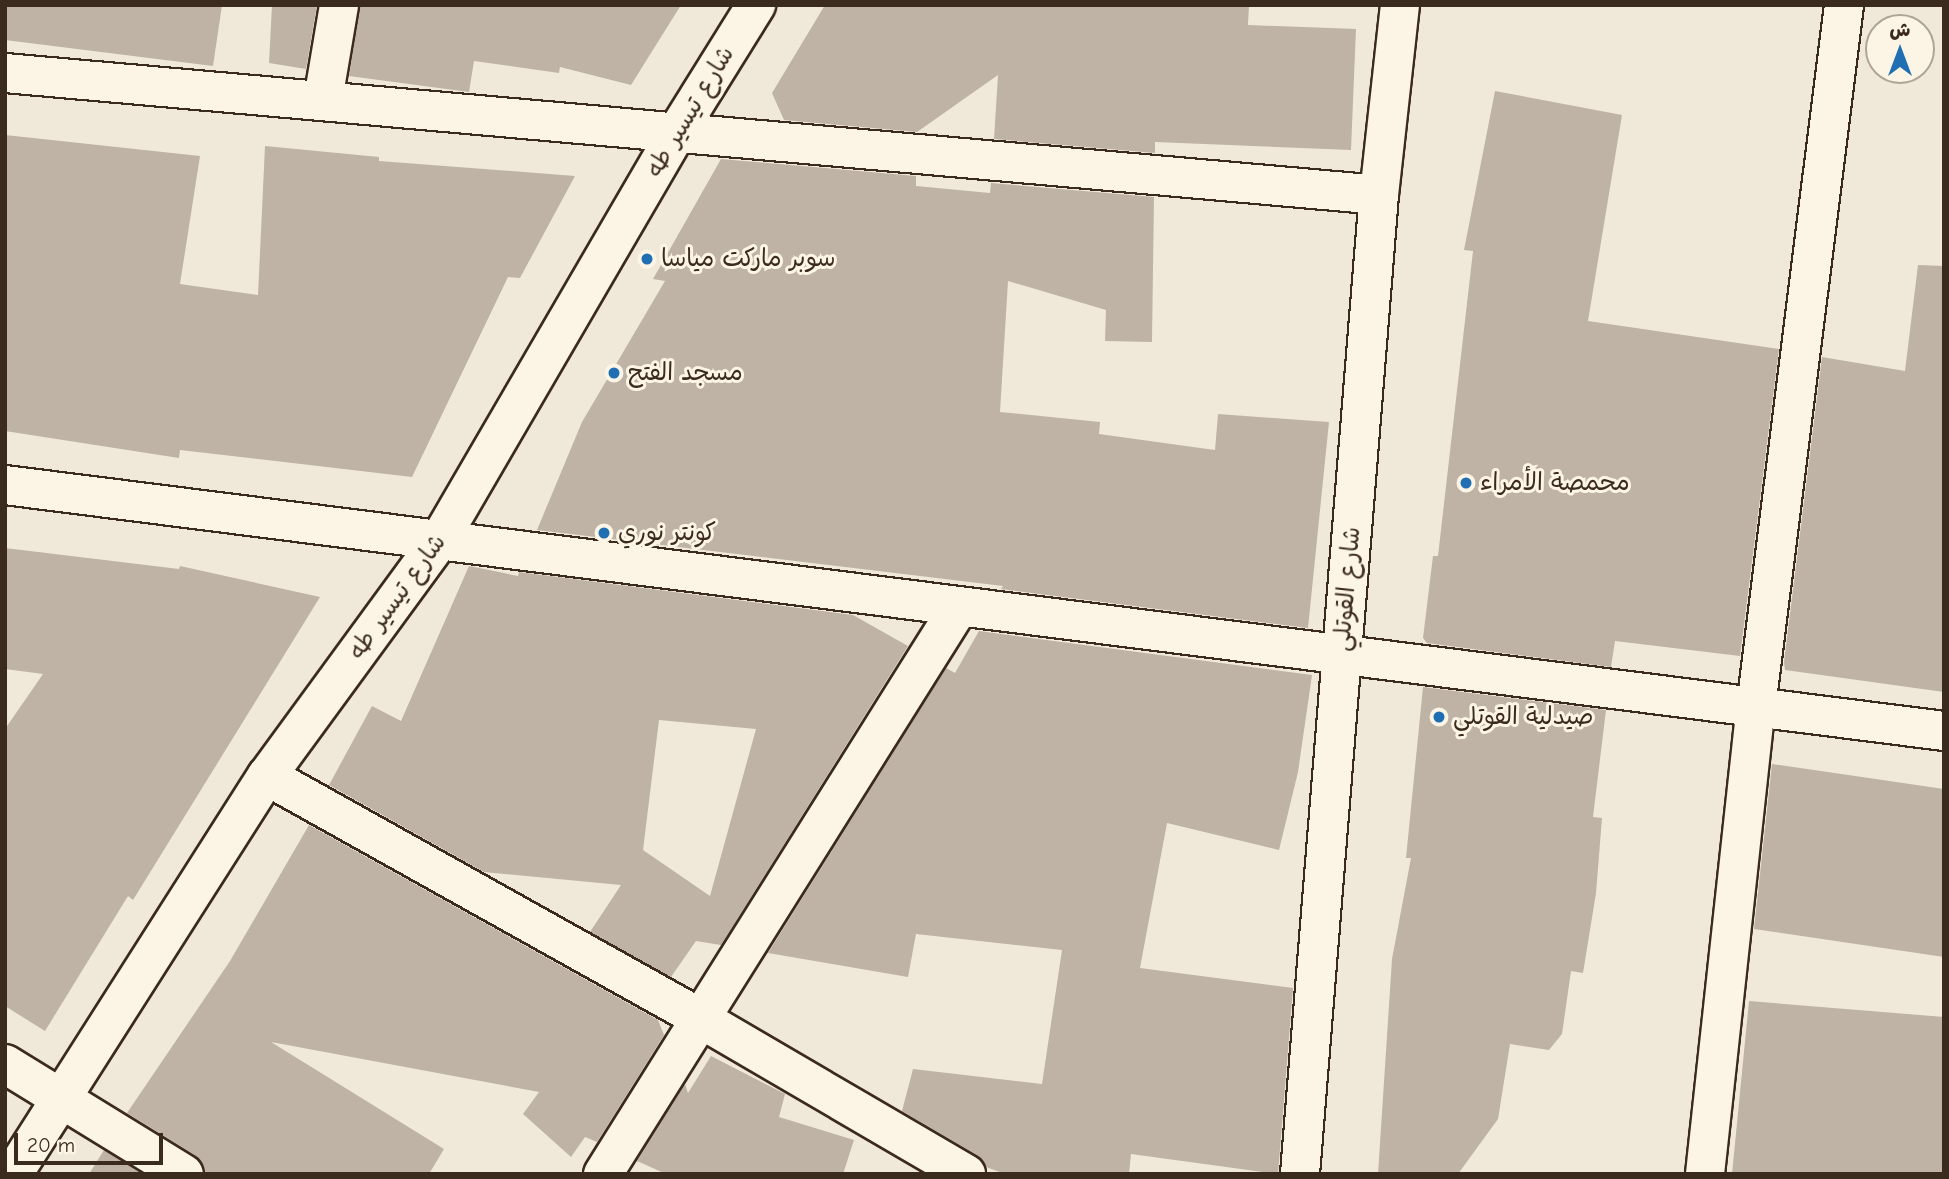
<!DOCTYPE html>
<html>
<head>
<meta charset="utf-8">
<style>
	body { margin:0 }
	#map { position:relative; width:1949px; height:1179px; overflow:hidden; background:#f0e9d9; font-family:"Comic Neue","Playpen Sans Arabic",sans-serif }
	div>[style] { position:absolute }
	.building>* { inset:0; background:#beb3a4 }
	.roads { filter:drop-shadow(2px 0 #3b2a1e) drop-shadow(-2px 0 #3b2a1e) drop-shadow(0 2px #3b2a1e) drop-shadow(0 -2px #3b2a1e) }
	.minor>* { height:38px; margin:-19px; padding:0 19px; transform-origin:19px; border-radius:19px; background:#fcf5e5 }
	.dots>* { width:19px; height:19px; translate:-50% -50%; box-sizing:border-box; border:4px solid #fcf5e5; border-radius:50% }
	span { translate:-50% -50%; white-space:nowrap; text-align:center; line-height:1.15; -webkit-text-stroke:6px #fcf5e5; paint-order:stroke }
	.street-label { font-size:24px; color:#3b2a1e }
	.poi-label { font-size:24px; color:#3b2a1e }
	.left { translate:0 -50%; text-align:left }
	.frame { position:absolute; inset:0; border:7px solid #3b2a1e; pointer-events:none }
	.north { position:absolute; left:1865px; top:14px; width:70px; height:70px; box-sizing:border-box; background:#fcf5e5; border:2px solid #afa495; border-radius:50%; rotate:0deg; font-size:19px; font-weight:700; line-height:28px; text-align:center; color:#3b2a1e }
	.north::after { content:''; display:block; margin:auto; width:24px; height:32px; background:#1f6fb2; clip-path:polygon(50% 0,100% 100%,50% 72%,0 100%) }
	.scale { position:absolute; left:14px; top:1133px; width:149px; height:32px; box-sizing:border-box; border:4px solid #3b2a1e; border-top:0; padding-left:9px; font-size:21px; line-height:24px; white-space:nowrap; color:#3b2a1e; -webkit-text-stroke:5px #fcf5e5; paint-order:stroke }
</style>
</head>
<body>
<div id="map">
	<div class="building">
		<div style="clip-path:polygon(5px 5px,222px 5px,213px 66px,5px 40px)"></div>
		<div style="clip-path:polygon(272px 5px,317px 5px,306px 69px,269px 63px)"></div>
		<div style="clip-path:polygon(360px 5px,681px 5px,631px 85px,560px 67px,559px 73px,474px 61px,469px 92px,349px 76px)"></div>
		<div style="clip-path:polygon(825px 5px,1249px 5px,1248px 25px,1356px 29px,1351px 150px,1155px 142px,1155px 153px,994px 139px,998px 75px,917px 132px,784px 120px,772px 93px)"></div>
		<div style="clip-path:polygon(1495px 91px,1622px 115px,1588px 321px,1779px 349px,1740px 656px,1615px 641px,1611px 667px,1427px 643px,1423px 638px,1433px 556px,1438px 556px,1473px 251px,1464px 250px)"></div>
		<div style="clip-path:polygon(5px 135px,200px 156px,180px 284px,258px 295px,265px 146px,379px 157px,379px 161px,575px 176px,520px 278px,508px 277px,412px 477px,180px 450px,179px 458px,5px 431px)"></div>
		<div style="clip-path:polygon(721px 159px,916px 176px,916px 186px,990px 193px,991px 183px,1154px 197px,1152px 342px,1105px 341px,1106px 310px,1008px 281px,1000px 412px,1100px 422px,1099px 434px,1215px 450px,1218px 414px,1329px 422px,1308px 628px,1001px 589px,1003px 586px,537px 530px,582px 422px,665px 281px,653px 279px)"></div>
		<div style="clip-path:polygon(1918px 265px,1944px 266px,1944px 692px,1785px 670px,1784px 662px,1822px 357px,1905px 371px)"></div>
		<div style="clip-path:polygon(5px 548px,179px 569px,180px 566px,320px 597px,133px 900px,128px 896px,45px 1031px,5px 1006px,5px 729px,43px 674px,5px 669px)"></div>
		<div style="clip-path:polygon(evenodd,469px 566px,518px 576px,519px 572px,853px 615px,908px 646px,721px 945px,696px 941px,671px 977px,590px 932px,621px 885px,484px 872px,329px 785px,372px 706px,401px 721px,469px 566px,659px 720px,756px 729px,710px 896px,643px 850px,659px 720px)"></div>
		<div style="clip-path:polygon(979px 631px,1312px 675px,1298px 772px,1279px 850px,1167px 823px,1140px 968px,1293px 988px,1278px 1174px,1131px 1154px,1129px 1174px,1005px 1174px,986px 1167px,977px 1155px,902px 1111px,913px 1069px,1042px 1084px,1062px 950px,916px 934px,908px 977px,768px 953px,946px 668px,955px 673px)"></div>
		<div style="clip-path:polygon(1423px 687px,1606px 710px,1593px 817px,1602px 818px,1596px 893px,1583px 973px,1571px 971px,1562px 1034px,1549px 1050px,1510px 1044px,1498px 1119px,1458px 1174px,1378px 1174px,1392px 959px,1411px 858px,1406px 858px)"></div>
		<div style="clip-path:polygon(1772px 764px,1944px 789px,1944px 957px,1754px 929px)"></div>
		<div style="clip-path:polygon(309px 825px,658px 1020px,664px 1035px,597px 1142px,585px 1137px,571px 1157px,523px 1114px,539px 1092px,271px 1042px,444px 1149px,429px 1174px,206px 1174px,195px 1155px,127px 1113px,230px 961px)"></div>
		<div style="clip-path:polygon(1749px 1001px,1944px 1017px,1944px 1174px,1732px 1174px)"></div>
		<div style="clip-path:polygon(711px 1056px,785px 1094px,779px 1117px,854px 1140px,843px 1174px,666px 1174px,637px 1161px,685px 1084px,688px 1093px)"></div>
		<div style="clip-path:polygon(104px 1150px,142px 1174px,89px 1174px)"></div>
	</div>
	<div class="roads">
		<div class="minor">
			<div style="left:5px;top:73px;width:1379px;rotate:5.07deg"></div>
			<div style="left:323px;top:100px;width:96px;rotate:-80.4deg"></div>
			<div style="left:5px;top:485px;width:1955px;rotate:7.23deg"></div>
			<div style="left:267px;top:776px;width:497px;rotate:29.2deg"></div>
			<div style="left:701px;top:1019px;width:307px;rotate:30.3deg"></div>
			<div style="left:5px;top:1064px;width:210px;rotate:31.6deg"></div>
			<div style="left:13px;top:1174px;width:472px;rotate:-57.5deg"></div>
			<div style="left:267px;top:776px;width:291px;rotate:-53.8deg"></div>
			<div style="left:439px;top:541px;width:473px;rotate:-59.8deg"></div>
			<div style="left:677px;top:132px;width:150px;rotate:-58.1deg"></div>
			<div style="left:603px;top:1174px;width:669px;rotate:-57.88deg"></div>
			<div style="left:1300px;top:1174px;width:982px;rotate:-85.39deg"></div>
			<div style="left:1379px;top:195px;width:191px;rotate:-83.7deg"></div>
			<div style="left:1705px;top:1174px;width:470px;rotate:-83.8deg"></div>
			<div style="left:1756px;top:707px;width:707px;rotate:-82.85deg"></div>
		</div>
	</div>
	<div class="dots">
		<div style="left:647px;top:259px;background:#1f6fb2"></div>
		<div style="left:614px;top:373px;background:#1f6fb2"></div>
		<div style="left:1466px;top:483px;background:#1f6fb2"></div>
		<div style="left:604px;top:533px;background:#1f6fb2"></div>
		<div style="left:1439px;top:717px;background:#1f6fb2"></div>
	</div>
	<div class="street-label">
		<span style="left:690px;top:112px;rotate:-59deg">شارع تيسير طه</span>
		<span style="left:1347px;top:589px;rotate:-85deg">شارع القوتلي</span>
		<span style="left:397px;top:597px;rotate:-54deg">شارع تيسير طه</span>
	</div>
	<div class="poi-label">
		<span class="left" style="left:661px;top:259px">سوبر ماركت مياسا</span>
		<span class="left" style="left:628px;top:373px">مسجد الفتح</span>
		<span class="left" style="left:1480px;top:483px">محمصة الأمراء</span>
		<span class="left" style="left:618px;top:533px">كونتر نوري</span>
		<span class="left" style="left:1453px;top:717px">صيدلية القوتلي</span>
	</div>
	<div class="frame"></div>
	<div class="north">ش</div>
	<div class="scale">20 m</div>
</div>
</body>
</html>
